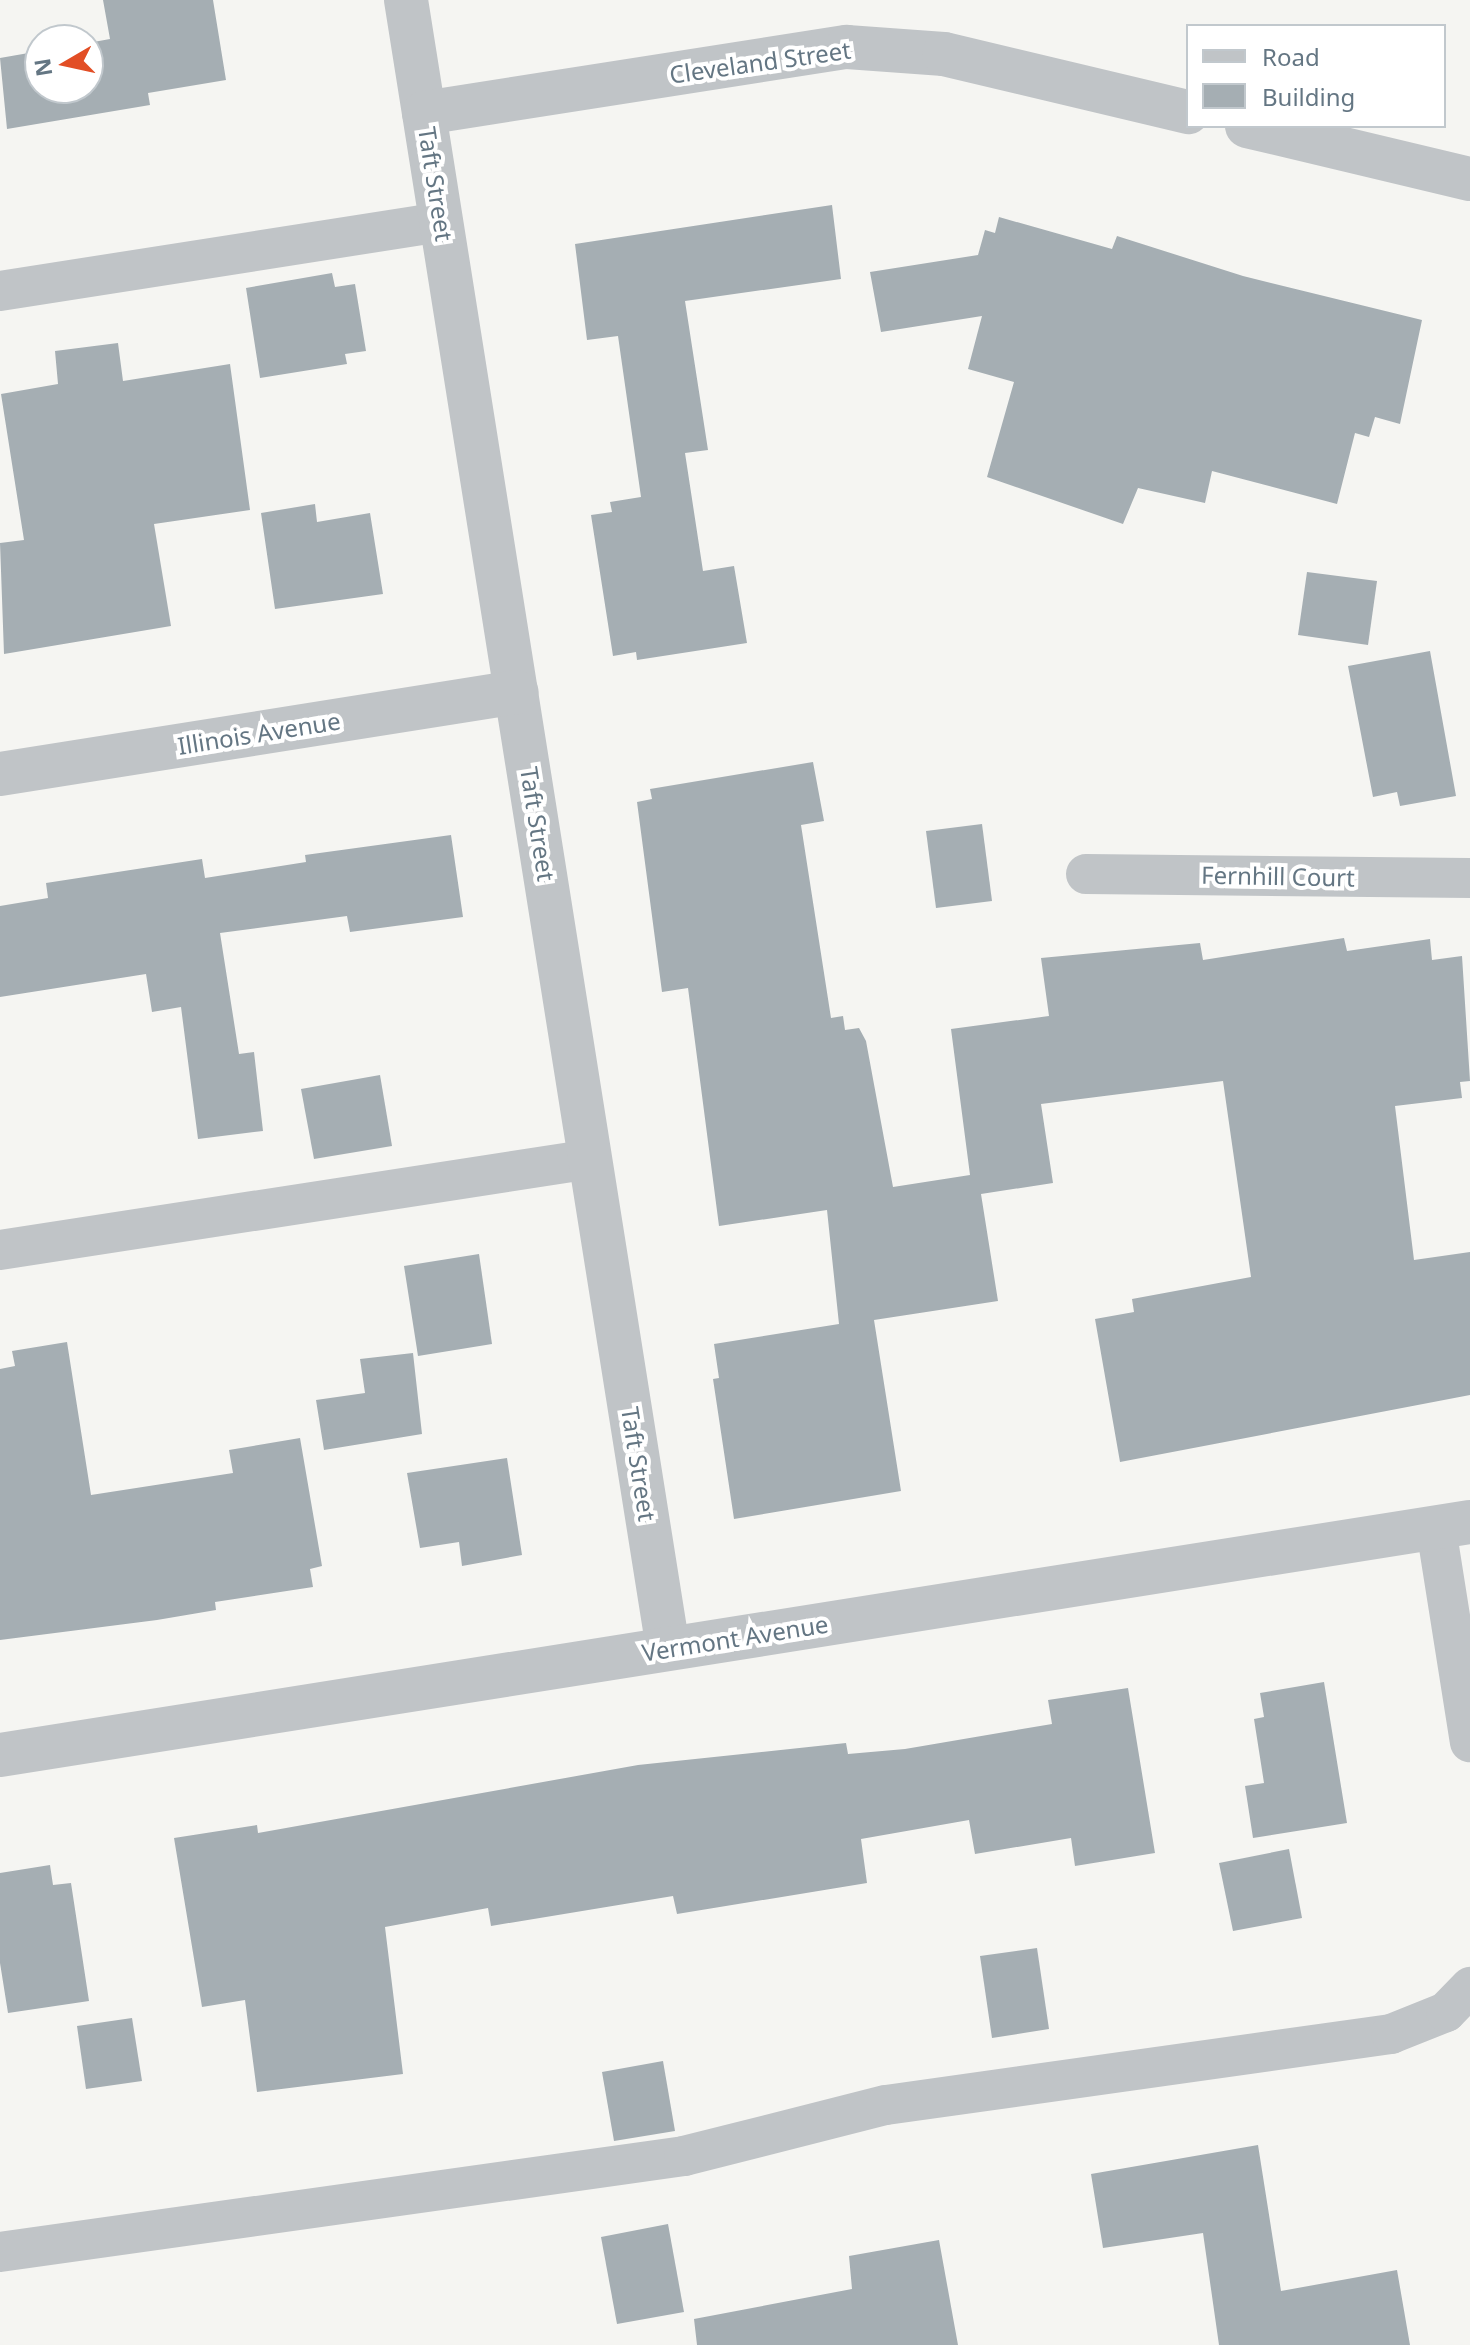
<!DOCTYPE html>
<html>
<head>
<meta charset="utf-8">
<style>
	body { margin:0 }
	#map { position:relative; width:1470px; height:2345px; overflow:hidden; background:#f5f5f2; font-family:"Noto Sans",sans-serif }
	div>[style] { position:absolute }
	.building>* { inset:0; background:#a5aeb3 }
	.lane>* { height:40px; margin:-20px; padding:0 20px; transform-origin:20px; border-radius:20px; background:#c0c4c7 }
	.street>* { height:44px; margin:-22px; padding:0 22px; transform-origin:22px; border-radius:22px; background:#c0c4c7 }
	span { translate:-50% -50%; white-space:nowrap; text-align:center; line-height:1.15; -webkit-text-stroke:8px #fff; paint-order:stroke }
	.street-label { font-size:24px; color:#647683 }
	.legend { position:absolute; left:1186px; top:24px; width:260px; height:104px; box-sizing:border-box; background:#fff; border:2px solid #c1c8cd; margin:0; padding:10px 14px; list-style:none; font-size:24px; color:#647683 }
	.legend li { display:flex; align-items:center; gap:16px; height:40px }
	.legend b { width:40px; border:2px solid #c1c8cd }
	.north { position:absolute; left:24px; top:24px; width:80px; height:80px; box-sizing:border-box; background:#fff; border:2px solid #c1c8cd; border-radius:50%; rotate:261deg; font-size:22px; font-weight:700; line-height:32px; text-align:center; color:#647683 }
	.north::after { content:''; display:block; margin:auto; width:28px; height:36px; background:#e24e25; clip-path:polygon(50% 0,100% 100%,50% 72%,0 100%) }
</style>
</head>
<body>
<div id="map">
	<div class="building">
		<div style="clip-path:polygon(103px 0,213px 0,226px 80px,148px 93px,150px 105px,7px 129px,0 58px,40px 51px,40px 88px,88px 88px,88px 43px,110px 39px)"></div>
		<div style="clip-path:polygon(832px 205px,841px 279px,685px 301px,708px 450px,685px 453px,703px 571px,734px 566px,747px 643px,637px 660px,636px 652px,613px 656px,591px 515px,612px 512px,610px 502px,641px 497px,618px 336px,587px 340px,575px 244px)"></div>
		<div style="clip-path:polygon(999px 217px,1112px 249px,1117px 236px,1243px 276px,1422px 320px,1400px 424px,1375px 417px,1369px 437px,1355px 433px,1337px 504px,1212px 471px,1205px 503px,1138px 488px,1123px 524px,987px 477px,1014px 382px,968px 369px,982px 316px,881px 332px,870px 272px,978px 255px,985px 230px,995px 233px)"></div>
		<div style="clip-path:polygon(332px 273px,335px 287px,355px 284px,366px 351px,345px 354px,347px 364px,260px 378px,246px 288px)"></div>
		<div style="clip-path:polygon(118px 343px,123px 381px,230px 364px,250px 510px,154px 524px,171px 626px,4px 654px,0 543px,24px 540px,1px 394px,58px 384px,55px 351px)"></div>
		<div style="clip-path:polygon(315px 504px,317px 522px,370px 513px,383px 594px,275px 609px,261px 513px)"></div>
		<div style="clip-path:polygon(1307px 572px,1377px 581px,1368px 645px,1298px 635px)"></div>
		<div style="clip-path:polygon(1430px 651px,1456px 796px,1400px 806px,1397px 792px,1373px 797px,1348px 666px)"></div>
		<div style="clip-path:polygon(813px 762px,824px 821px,801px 825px,831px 1018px,843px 1016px,845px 1030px,859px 1028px,866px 1041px,893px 1187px,970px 1175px,951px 1029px,1049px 1016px,1041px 958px,1200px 943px,1203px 960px,1344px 938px,1347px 951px,1430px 939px,1432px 960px,1462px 956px,1470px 1081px,1460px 1082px,1462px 1098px,1395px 1106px,1414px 1260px,1470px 1252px,1470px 1395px,1120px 1462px,1095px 1319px,1134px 1312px,1132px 1299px,1251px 1277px,1223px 1081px,1041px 1104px,1053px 1183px,981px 1194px,998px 1301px,874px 1320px,901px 1491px,734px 1519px,713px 1379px,719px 1378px,714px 1344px,839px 1324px,827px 1210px,719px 1226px,688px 988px,662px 992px,637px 802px,652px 799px,650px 789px)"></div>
		<div style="clip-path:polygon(982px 824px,992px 901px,936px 908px,926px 831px)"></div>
		<div style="clip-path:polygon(451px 835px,463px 917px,350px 932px,347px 916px,220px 933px,239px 1054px,254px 1052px,263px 1131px,198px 1139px,181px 1007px,152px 1012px,146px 974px,0 997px,0 906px,48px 898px,46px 883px,202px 859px,205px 878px,306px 862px,305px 855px)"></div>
		<div style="clip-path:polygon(380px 1075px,392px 1146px,314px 1159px,301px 1089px)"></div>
		<div style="clip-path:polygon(479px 1254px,492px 1344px,418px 1356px,404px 1266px)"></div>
		<div style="clip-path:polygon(67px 1342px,91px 1495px,233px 1473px,229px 1450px,300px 1438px,322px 1566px,310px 1569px,313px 1587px,215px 1602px,216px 1610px,157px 1620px,0 1640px,0 1369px,15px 1366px,12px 1351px)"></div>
		<div style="clip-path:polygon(413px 1353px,422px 1434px,324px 1450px,316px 1400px,365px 1393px,360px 1359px)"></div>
		<div style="clip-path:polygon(507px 1458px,522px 1555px,462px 1566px,459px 1542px,420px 1548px,407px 1473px)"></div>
		<div style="clip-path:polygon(1324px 1682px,1347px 1823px,1253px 1838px,1245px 1786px,1264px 1783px,1254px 1719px,1264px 1717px,1260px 1693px)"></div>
		<div style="clip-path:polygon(1128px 1688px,1155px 1853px,1075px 1866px,1071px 1838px,975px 1854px,969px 1820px,861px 1839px,867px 1883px,677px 1914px,673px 1896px,491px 1926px,488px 1908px,385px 1927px,403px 2074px,257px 2092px,245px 2000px,202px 2007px,174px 1838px,257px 1825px,258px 1833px,638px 1765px,846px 1743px,848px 1754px,905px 1749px,1052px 1724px,1048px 1700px)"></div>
		<div style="clip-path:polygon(1289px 1849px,1302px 1918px,1233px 1931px,1219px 1863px)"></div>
		<div style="clip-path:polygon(50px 1865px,53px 1885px,71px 1883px,89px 2001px,8px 2013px,0 1963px,0 1873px)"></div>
		<div style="clip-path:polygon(1037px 1948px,1049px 2029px,992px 2038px,980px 1956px)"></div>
		<div style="clip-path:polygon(132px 2018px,142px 2081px,86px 2089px,77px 2026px)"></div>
		<div style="clip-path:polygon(663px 2061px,675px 2131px,614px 2141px,602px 2072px)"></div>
		<div style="clip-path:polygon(1258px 2145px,1281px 2291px,1397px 2270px,1410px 2345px,1219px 2345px,1203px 2233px,1103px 2248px,1091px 2174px)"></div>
		<div style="clip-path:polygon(668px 2224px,684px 2312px,617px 2324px,601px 2237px)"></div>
		<div style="clip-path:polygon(939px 2240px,958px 2345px,697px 2345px,694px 2319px,852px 2289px,849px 2256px)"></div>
	</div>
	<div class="lane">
		<div style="left:0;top:291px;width:448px;rotate:-8.9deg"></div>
		<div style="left:1086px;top:874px;width:384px;rotate:0.6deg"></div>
		<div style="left:0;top:1250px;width:598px;rotate:-8.75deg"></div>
		<div style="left:1436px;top:1528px;width:217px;rotate:81deg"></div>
		<div style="left:0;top:2252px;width:691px;rotate:-7.99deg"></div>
		<div style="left:684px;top:2156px;width:208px;rotate:-14.2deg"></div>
		<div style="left:886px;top:2105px;width:510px;rotate:-8deg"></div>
		<div style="left:1391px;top:2034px;width:59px;rotate:-21.8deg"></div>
		<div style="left:1446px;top:2012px;width:35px;rotate:-46deg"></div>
	</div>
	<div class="street">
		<div style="left:406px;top:0;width:1669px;rotate:80.97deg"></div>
		<div style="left:424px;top:113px;width:428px;rotate:-8.9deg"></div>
		<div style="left:847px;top:47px;width:97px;rotate:4.1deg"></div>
		<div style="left:944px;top:54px;width:251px;rotate:13.4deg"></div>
		<div style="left:1247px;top:126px;width:229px;rotate:13.4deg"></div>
		<div style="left:0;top:774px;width:523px;rotate:-9.01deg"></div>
		<div style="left:0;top:1755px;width:1488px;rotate:-9.01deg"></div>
	</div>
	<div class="street-label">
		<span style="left:760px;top:62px;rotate:-8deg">Cleveland Street</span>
		<span style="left:436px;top:184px;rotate:81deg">Taft Street</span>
		<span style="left:259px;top:733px;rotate:-9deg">Illinois Avenue</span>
		<span style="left:538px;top:824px;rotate:81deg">Taft Street</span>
		<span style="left:1278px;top:876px;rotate:1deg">Fernhill Court</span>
		<span style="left:639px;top:1464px;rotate:81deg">Taft Street</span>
		<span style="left:735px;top:1638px;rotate:-9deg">Vermont Avenue</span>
	</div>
	<ul class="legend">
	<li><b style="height:10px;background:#c0c4c7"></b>Road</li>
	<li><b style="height:22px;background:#a5aeb3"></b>Building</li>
	</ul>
	<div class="north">N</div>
</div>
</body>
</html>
